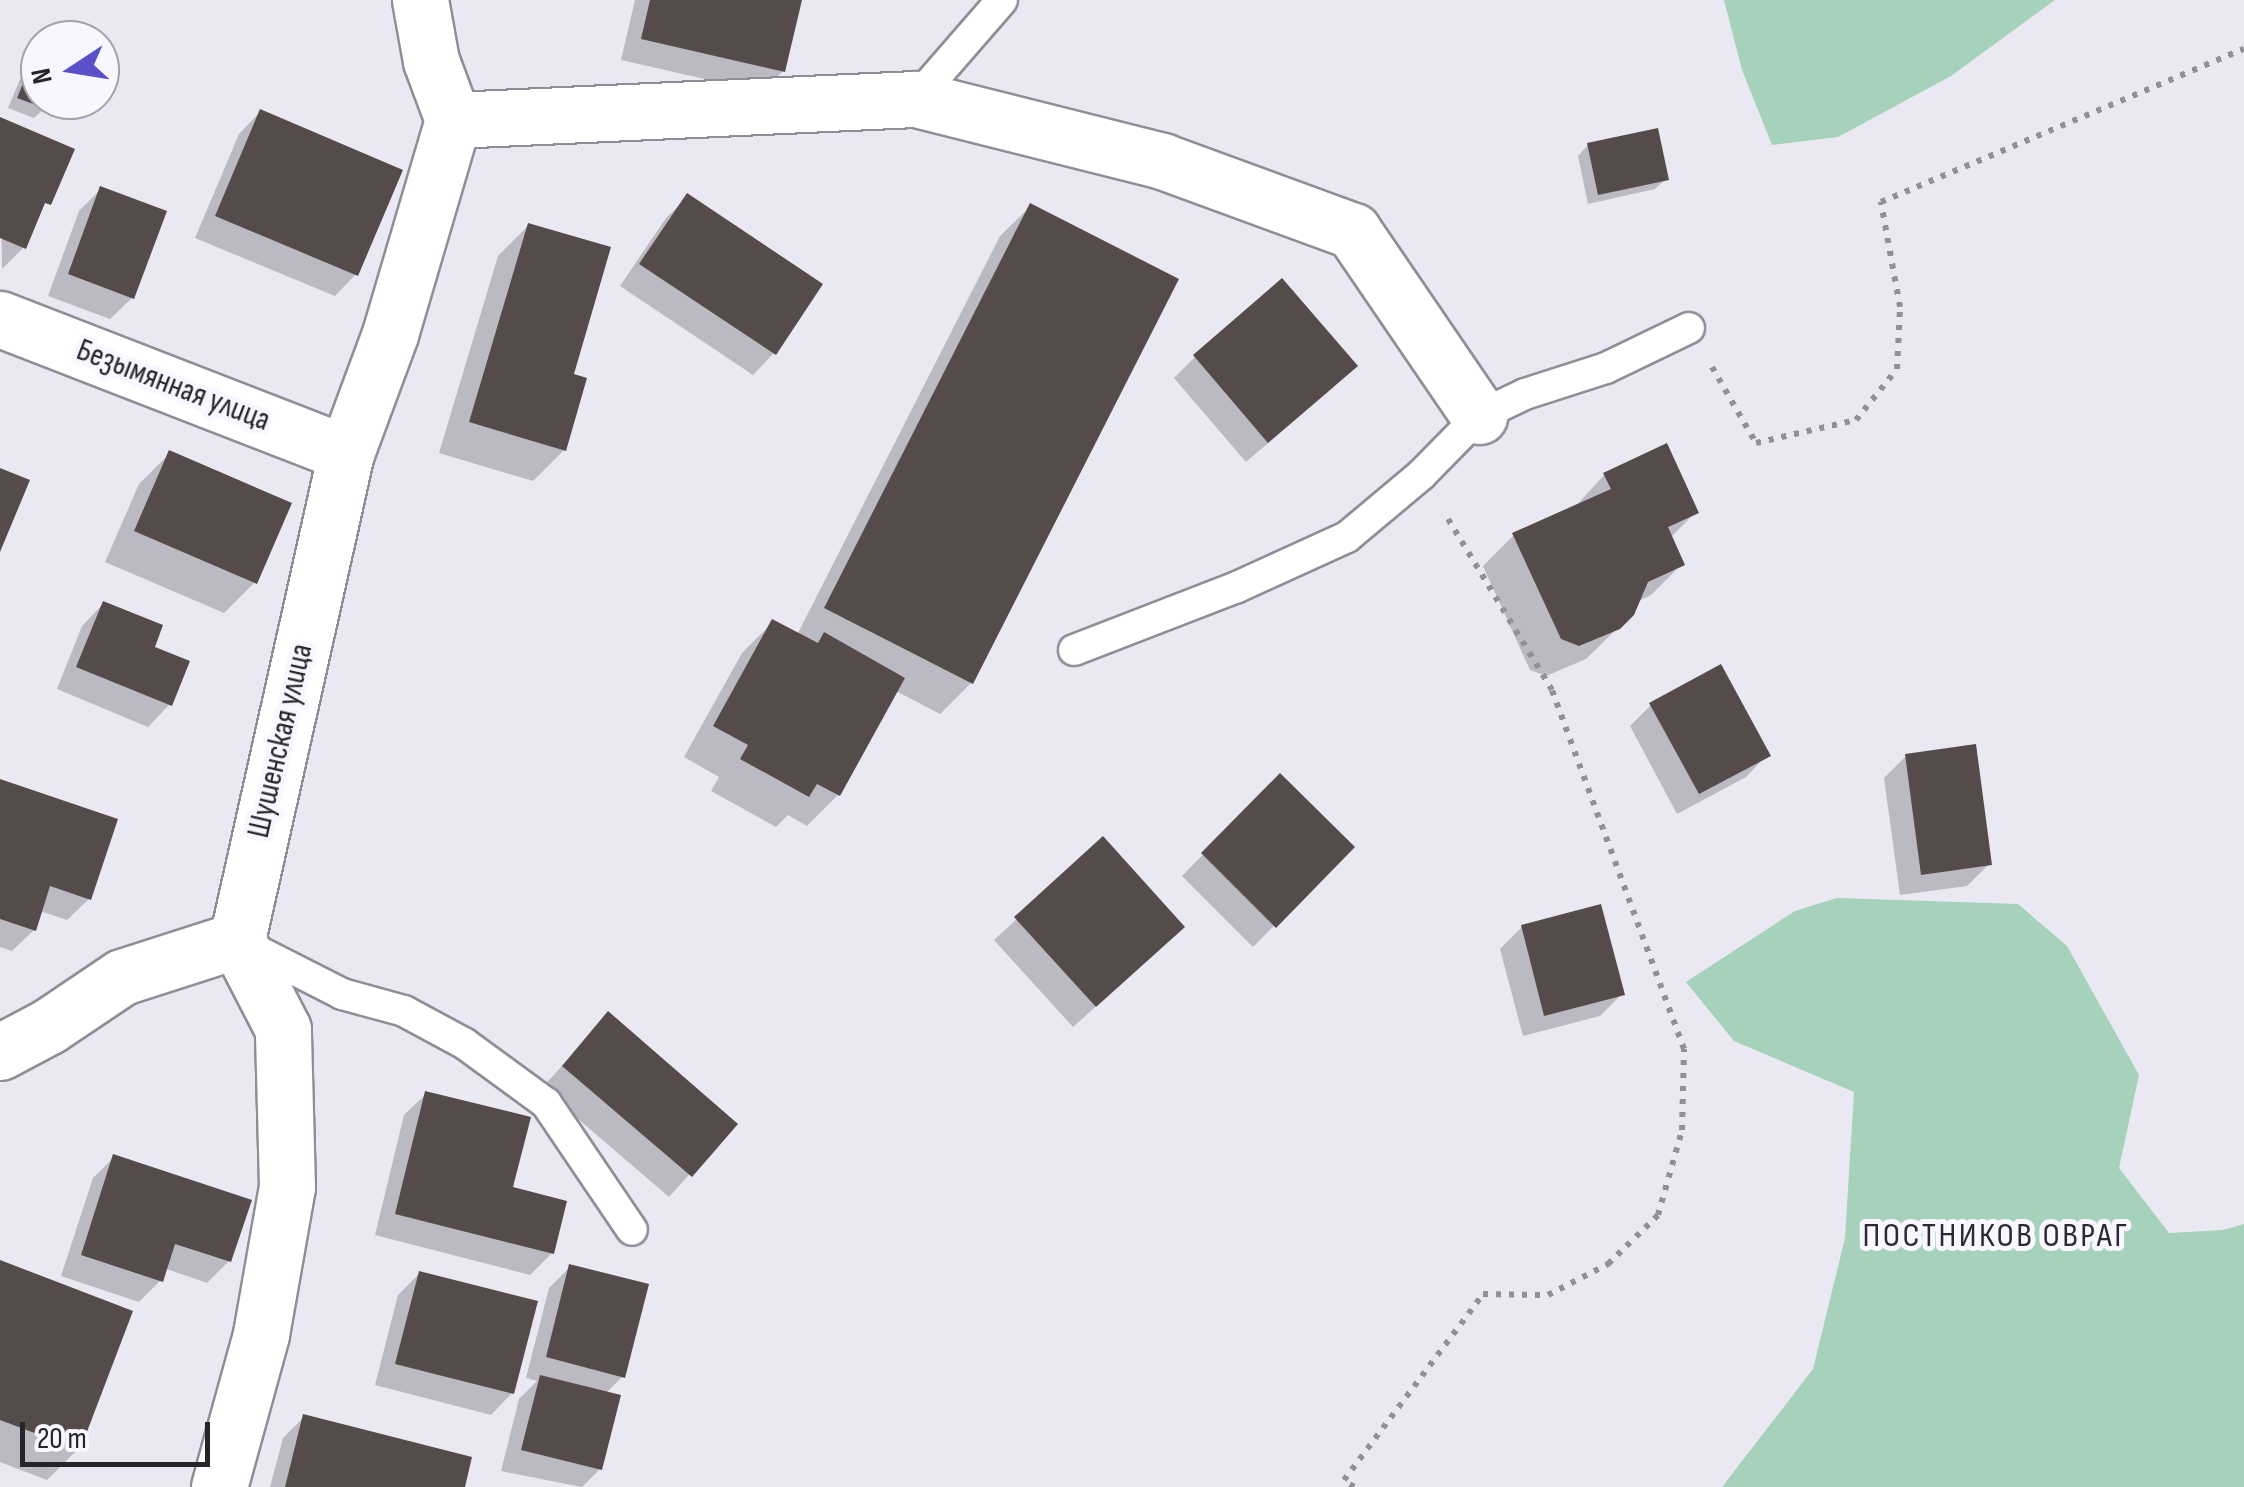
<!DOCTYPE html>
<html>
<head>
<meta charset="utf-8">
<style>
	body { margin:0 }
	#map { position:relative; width:2244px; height:1487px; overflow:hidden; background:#eae9f3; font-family:"Sofia Sans Condensed",sans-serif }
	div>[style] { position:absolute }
	.green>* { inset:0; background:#a6d1ba }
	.shadow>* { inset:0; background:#0003 }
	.building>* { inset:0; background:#554b4b }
	.path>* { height:6px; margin-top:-3px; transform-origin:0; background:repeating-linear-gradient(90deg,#919097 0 5px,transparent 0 13px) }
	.roads { filter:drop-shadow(2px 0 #8f8e97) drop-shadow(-2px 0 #8f8e97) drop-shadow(0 2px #8f8e97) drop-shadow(0 -2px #8f8e97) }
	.service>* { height:30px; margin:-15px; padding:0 15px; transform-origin:15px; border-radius:15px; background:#fff }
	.minor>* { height:55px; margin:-27.5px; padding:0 27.5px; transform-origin:27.5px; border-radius:27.5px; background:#fff }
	span { translate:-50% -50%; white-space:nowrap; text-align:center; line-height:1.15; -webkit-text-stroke:10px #f8f7ff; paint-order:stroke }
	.street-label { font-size:32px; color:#252428 }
	.neighbourhood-label { font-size:35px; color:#2b2a31; letter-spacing:2.5px }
	.north { position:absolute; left:20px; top:20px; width:100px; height:100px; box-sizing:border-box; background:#f8f7ff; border:2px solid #a4a3a9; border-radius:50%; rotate:258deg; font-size:28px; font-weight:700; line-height:40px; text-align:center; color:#252428 }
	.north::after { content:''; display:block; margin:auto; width:35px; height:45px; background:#5a51c9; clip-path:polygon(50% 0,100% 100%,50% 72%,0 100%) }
	.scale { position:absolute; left:20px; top:1422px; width:190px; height:45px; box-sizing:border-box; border:5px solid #252428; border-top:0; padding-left:12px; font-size:30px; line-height:35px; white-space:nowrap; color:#252428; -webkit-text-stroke:8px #f8f7ff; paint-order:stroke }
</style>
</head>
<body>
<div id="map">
	<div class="green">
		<div style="clip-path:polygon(1724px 0,2055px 0,1951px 76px,1838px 137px,1772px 145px,1742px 70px)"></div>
		<div style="clip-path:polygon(1837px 898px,2018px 904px,2067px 946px,2139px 1075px,2119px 1168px,2169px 1233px,2223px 1230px,2244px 1224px,2244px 1487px,1722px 1487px,1813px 1369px,1845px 1238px,1854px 1092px,1734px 1041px,1686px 982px,1795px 911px)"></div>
	</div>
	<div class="shadow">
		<div style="clip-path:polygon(635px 0,799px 0,783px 71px,762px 92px,621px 60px)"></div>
		<div style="clip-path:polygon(47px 29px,76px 40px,40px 40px,40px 100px,81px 100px,68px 116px,46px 107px,34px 118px,8px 108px,37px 39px)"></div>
		<div style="clip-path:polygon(260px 112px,356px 274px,335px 296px,195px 238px,239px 134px)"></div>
		<div style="clip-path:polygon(0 119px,71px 150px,23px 248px,2px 269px)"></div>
		<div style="clip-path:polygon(1588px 145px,1666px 179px,1655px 189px,1588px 204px,1578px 156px)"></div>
		<div style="clip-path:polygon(101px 189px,132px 298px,110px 319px,48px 296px,79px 211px)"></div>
		<div style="clip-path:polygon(688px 197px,774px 353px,753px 375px,620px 286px,666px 218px)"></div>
		<div style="clip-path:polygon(1031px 206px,971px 683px,940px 714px,896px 691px,838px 795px,807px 826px,788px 815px,776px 827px,711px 791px,719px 777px,684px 757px,742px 653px,773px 622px,797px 635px,1000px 236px)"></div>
		<div style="clip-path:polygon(529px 225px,570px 376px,564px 450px,533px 481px,439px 453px,498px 256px)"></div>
		<div style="clip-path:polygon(1195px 357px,1334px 387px,1246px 462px,1174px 378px)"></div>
		<div style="clip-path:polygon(170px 453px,255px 582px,224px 613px,105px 562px,139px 484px)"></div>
		<div style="clip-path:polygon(1604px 475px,1696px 512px,1670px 538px,1682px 564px,1651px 595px,1637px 602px,1632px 614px,1586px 659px,1546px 676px,1530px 670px,1483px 566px,1514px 535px,1574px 508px)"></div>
		<div style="clip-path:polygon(103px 604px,151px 648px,187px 663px,169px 705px,148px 727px,57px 689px,82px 626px)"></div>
		<div style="clip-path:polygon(1651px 705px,1767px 755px,1746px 777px,1677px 814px,1630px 726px)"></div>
		<div style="clip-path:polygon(1906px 756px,1989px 864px,1967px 886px,1900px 895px,1884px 778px)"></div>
		<div style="clip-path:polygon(1280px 776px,1352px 847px,1253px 947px,1182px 876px)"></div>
		<div style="clip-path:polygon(0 782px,89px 899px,67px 920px,40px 911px,34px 930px,12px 951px,0 947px)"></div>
		<div style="clip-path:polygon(1103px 840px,1161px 948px,1073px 1027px,994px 940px)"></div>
		<div style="clip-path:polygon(1522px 927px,1622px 994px,1600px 1016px,1523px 1036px,1500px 949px)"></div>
		<div style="clip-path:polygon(608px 1015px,735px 1124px,669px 1197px,542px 1088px)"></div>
		<div style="clip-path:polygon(426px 1094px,552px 1253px,530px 1275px,375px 1235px,404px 1115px)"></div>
		<div style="clip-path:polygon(114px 1157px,229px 1261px,207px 1283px,164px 1268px,160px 1281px,139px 1302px,61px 1276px,93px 1178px)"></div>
		<div style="clip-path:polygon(0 1263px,78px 1449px,47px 1480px,0 1462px)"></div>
		<div style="clip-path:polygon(570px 1267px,623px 1376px,605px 1394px,600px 1469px,582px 1487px,501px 1471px,519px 1399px,537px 1381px,526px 1378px,549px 1288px)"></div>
		<div style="clip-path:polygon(419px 1274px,512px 1393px,491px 1415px,375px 1385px,398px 1295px)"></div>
		<div style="clip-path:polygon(304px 1417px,462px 1487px,270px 1487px,283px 1438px)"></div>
	</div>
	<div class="building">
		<div style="clip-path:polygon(650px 0,802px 0,785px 72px,641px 39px)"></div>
		<div style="clip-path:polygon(46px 26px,82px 40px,41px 40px)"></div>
		<div style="clip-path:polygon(40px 42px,40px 100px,51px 100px,47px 109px,17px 98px)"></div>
		<div style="clip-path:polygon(260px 109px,403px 170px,358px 276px,215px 216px)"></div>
		<div style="clip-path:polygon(0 117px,75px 149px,51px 205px,45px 203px,26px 249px,0 238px)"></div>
		<div style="clip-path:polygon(1658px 128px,1669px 180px,1598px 195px,1587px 143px)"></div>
		<div style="clip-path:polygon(100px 186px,167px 211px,134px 299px,68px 274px)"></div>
		<div style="clip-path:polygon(687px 193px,823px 284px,776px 355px,639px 264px)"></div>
		<div style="clip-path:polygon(1030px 203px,1179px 279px,973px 684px,824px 608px)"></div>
		<div style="clip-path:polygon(528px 223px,611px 247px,574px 374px,587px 378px,566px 451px,469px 422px)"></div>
		<div style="clip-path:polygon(1282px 278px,1358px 366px,1268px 443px,1193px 355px)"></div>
		<div style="clip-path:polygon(1667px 443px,1699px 513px,1668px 527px,1685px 565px,1648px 582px,1634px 615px,1620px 629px,1579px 646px,1561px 639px,1512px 533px,1611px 489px,1603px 473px)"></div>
		<div style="clip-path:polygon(169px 450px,292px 503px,257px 584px,134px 531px)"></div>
		<div style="clip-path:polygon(0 468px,30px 480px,0 552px)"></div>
		<div style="clip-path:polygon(103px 601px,163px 625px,155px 647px,190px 661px,172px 706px,76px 667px)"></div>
		<div style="clip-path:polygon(772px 619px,818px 643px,824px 632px,905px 678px,840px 796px,817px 784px,809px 797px,740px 759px,748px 745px,713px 726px)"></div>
		<div style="clip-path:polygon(1721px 664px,1771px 756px,1699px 794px,1649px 703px)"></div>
		<div style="clip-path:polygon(1976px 744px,1992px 865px,1921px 875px,1905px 754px)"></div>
		<div style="clip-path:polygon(1280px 773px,1355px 847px,1276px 928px,1201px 853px)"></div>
		<div style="clip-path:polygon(0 779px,118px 819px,91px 900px,50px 886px,36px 931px,0 919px)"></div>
		<div style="clip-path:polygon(1103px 836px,1185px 927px,1096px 1007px,1014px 917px)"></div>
		<div style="clip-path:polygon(1601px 904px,1625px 995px,1544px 1016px,1521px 925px)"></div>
		<div style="clip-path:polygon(608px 1011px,738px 1124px,692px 1177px,562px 1066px)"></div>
		<div style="clip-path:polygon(425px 1091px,531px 1117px,513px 1187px,567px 1201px,554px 1254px,395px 1214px)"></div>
		<div style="clip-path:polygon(113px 1154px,252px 1200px,231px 1262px,175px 1244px,163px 1282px,81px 1255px)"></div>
		<div style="clip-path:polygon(0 1260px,133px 1311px,80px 1450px,0 1420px)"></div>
		<div style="clip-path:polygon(569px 1264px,649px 1284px,625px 1378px,546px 1357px)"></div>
		<div style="clip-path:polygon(419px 1271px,538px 1301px,514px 1394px,395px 1364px)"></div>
		<div style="clip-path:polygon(540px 1375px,621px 1395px,602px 1470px,521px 1450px)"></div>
		<div style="clip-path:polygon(303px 1414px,472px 1457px,465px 1487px,285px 1487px)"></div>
	</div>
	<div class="path">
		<div style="left:1712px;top:367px;width:88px;rotate:59.9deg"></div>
		<div style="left:1756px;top:443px;width:103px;rotate:-13deg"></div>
		<div style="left:1856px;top:420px;width:65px;rotate:-51.2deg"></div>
		<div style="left:1897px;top:369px;width:62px;rotate:-87.2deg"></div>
		<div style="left:1900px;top:307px;width:107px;rotate:-100.3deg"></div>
		<div style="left:1881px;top:202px;width:394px;rotate:-22.9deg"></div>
		<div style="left:1354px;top:1487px;width:12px;rotate:-145deg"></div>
		<div style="left:1344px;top:1480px;width:232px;rotate:-53.2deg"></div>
		<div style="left:1483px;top:1294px;width:65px;rotate:0.9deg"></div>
		<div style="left:1548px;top:1295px;width:68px;rotate:-27.3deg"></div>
		<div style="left:1608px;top:1264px;width:70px;rotate:-44.4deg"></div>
		<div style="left:1658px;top:1215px;width:88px;rotate:-74.2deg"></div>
		<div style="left:1682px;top:1130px;width:81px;rotate:-88.6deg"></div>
		<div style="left:1684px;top:1049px;width:382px;rotate:-110.2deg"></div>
		<div style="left:1552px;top:690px;width:206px;rotate:-121.3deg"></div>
	</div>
	<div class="roads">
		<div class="service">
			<div style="left:916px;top:99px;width:131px;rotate:-49deg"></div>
			<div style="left:1074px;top:650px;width:173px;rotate:-21.1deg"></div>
			<div style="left:1235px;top:588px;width:123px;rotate:-24.5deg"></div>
			<div style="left:1347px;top:537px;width:97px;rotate:-40deg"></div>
			<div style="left:1421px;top:475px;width:83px;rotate:-45.5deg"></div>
			<div style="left:1479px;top:416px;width:51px;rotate:-25.6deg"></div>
			<div style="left:1525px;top:394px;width:85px;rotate:-17.8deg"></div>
			<div style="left:1606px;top:368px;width:92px;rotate:-25.7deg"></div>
			<div style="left:244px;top:944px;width:110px;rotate:27deg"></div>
			<div style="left:342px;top:994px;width:64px;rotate:15.3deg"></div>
			<div style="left:404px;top:1011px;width:69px;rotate:28.4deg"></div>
			<div style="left:465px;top:1044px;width:100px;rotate:36.1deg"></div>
			<div style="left:546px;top:1103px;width:153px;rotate:55.9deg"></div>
		</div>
		<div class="minor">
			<div style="left:453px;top:120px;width:463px;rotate:-2.6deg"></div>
			<div style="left:916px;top:99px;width:254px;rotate:14.1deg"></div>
			<div style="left:1162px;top:161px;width:203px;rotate:20.1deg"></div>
			<div style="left:1353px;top:231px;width:224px;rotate:55.7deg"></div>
			<div style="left:0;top:319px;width:371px;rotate:21.2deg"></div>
			<div style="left:0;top:1052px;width:55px;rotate:-28deg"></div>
			<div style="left:49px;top:1026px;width:88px;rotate:-33.9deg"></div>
			<div style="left:122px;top:977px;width:121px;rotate:-17.8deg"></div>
			<div style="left:219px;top:1487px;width:159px;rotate:-74.6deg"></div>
			<div style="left:261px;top:1334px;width:149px;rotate:-80deg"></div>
			<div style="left:287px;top:1187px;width:158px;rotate:-91.5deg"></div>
			<div style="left:283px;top:1029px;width:100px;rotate:-117.3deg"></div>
			<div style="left:237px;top:940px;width:499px;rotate:-77.4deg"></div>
			<div style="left:346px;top:453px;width:127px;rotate:-69.7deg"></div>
			<div style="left:390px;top:334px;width:223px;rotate:-73.6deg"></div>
			<div style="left:453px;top:120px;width:63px;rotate:-110.4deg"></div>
			<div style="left:431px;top:61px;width:62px;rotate:-100.2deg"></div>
		</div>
	</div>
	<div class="street-label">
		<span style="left:173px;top:386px;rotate:21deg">Безымянная улица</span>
		<span style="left:281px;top:741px;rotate:-77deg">Шушенская улица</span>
	</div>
	<div class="neighbourhood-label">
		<span style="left:1996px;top:1236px">ПОСТНИКОВ ОВРАГ</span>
	</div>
	<div class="north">N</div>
	<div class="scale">20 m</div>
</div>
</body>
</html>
